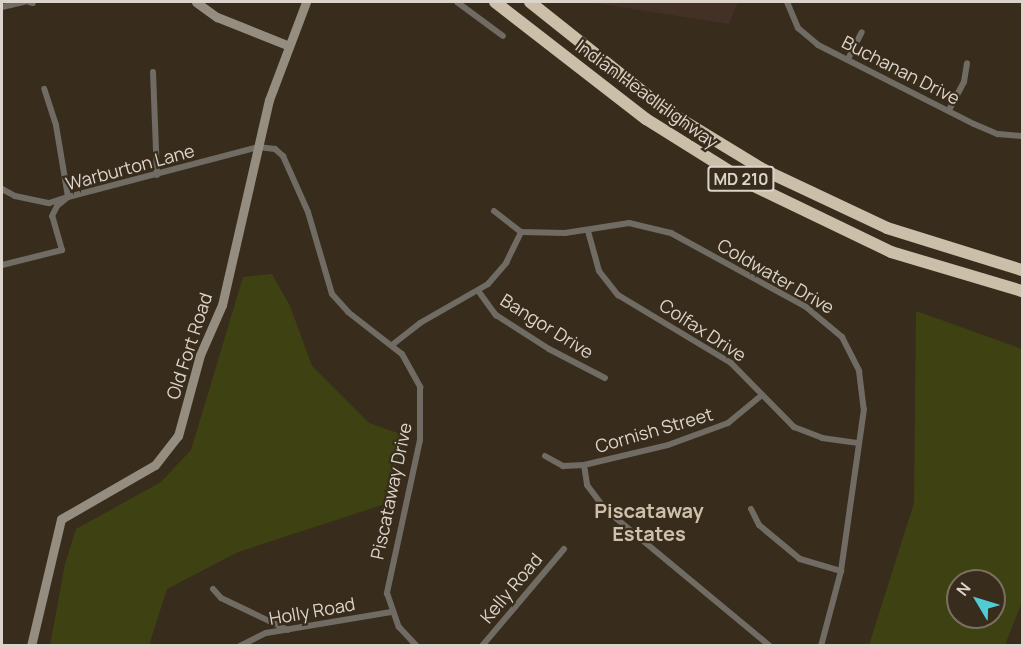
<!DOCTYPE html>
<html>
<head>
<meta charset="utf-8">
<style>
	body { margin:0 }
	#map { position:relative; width:1024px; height:647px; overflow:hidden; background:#382c1c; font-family:Manrope,sans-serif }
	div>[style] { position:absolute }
	.education>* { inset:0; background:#433128 }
	.green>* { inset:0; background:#3e4212 }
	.street>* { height:6px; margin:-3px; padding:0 3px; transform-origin:3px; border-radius:3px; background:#706b63 }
	.secondary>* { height:9px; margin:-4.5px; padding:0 4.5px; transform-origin:4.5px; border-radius:4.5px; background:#958d7f }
	.highway>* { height:12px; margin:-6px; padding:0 6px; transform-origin:6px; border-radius:6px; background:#cbbfaa }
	span { translate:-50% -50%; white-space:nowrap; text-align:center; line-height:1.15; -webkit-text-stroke:4.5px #382c1c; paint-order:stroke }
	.shield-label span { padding:2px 4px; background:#382c1c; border:2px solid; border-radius:4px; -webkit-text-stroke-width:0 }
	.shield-label { font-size:16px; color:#dcd4ca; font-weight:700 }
	.street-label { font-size:18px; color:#dcd4ca }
	.neighbourhood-label { font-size:20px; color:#cfc0ac; font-weight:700 }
	.frame { position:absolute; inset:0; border:3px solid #dcd4ca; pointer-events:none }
	.north { position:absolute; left:946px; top:569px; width:60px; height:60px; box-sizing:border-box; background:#382c1c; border:2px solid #7a6f62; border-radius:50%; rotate:308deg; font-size:16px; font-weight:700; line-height:24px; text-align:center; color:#dcd4ca }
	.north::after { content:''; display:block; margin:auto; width:21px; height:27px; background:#51ccd4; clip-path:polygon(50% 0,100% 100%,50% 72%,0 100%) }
</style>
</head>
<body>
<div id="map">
	<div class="education">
		<div style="clip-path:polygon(588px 2px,738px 2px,729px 24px)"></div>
	</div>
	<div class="green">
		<div style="clip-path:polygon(272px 274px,290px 306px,312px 366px,369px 423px,406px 436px,382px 505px,238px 552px,167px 589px,149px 645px,50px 645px,65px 564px,76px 529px,161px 482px,191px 450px,243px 277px)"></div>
		<div style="clip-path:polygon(evenodd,916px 311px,1022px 349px,1022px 602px,1005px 645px,869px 645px,914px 503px,916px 311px,958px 581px,994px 581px,994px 617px,958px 617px,958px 581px)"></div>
	</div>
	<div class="street">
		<div style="left:29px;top:2px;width:4px;rotate:14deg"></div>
		<div style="left:457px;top:2px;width:57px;rotate:36.5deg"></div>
		<div style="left:787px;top:2px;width:28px;rotate:67deg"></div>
		<div style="left:798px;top:28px;width:26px;rotate:40deg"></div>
		<div style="left:818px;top:45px;width:175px;rotate:26.9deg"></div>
		<div style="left:974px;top:124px;width:26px;rotate:23deg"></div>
		<div style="left:998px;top:134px;width:24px;rotate:5deg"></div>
		<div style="left:2px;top:7px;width:23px;rotate:-13deg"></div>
		<div style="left:848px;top:59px;width:30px;rotate:-63deg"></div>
		<div style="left:153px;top:72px;width:103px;rotate:87.8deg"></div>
		<div style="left:949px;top:110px;width:32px;rotate:-62deg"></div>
		<div style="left:964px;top:82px;width:19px;rotate:-81deg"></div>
		<div style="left:2px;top:189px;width:15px;rotate:28deg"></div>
		<div style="left:15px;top:196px;width:35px;rotate:12deg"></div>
		<div style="left:49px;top:203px;width:20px;rotate:-18deg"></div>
		<div style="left:68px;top:197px;width:73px;rotate:-99.5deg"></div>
		<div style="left:56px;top:125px;width:38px;rotate:-108deg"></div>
		<div style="left:494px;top:211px;width:34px;rotate:38deg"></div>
		<div style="left:521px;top:232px;width:44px;rotate:1.3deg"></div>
		<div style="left:565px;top:233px;width:65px;rotate:-8.9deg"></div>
		<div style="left:629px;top:223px;width:43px;rotate:13.4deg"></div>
		<div style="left:671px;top:233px;width:154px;rotate:28.7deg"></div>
		<div style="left:806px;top:307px;width:47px;rotate:39.8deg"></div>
		<div style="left:842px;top:337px;width:38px;rotate:63deg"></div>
		<div style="left:859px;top:371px;width:38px;rotate:83deg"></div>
		<div style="left:864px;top:409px;width:164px;rotate:98.1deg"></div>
		<div style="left:841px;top:571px;width:78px;rotate:104.9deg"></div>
		<div style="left:588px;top:231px;width:41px;rotate:74.6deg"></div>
		<div style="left:599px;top:271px;width:31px;rotate:52deg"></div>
		<div style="left:618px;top:295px;width:132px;rotate:31deg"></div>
		<div style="left:731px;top:363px;width:90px;rotate:45.5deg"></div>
		<div style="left:794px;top:427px;width:30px;rotate:21deg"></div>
		<div style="left:822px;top:438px;width:37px;rotate:8deg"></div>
		<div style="left:2px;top:265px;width:62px;rotate:-14deg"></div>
		<div style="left:62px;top:250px;width:35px;rotate:-106deg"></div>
		<div style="left:52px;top:216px;width:11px;rotate:-63deg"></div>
		<div style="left:57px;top:206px;width:14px;rotate:-39deg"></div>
		<div style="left:68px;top:197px;width:196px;rotate:-14.7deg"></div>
		<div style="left:258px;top:147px;width:17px;rotate:7deg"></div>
		<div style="left:275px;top:149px;width:11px;rotate:41deg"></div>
		<div style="left:283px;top:156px;width:61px;rotate:65.9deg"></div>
		<div style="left:308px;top:212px;width:85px;rotate:73.7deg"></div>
		<div style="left:332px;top:294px;width:24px;rotate:48deg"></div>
		<div style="left:348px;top:312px;width:68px;rotate:37.9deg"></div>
		<div style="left:402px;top:354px;width:38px;rotate:61deg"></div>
		<div style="left:420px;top:387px;width:53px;rotate:90deg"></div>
		<div style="left:420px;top:440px;width:157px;rotate:102.2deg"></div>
		<div style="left:387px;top:593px;width:36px;rotate:71deg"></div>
		<div style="left:399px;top:627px;width:26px;rotate:47deg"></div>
		<div style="left:479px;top:292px;width:29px;rotate:54deg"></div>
		<div style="left:496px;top:315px;width:63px;rotate:32.7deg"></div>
		<div style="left:549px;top:349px;width:63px;rotate:27.4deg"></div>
		<div style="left:392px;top:345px;width:36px;rotate:-38deg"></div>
		<div style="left:420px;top:323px;width:78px;rotate:-29.8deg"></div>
		<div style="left:488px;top:284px;width:28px;rotate:-49deg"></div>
		<div style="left:506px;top:263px;width:34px;rotate:-64deg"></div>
		<div style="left:545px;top:456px;width:21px;rotate:29deg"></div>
		<div style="left:563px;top:466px;width:21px;rotate:-3deg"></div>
		<div style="left:584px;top:465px;width:86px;rotate:-13.4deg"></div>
		<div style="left:668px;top:445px;width:64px;rotate:-20.1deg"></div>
		<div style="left:728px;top:423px;width:44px;rotate:-39.5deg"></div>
		<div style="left:584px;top:465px;width:20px;rotate:81deg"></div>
		<div style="left:587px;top:485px;width:31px;rotate:53deg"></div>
		<div style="left:606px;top:510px;width:213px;rotate:39.7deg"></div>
		<div style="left:751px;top:509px;width:18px;rotate:63deg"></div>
		<div style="left:759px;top:525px;width:53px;rotate:39.7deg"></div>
		<div style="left:800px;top:559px;width:43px;rotate:16.3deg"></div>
		<div style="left:213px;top:589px;width:12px;rotate:48deg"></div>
		<div style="left:221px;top:598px;width:74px;rotate:25.5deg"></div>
		<div style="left:240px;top:646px;width:29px;rotate:-27deg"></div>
		<div style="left:266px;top:633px;width:127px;rotate:-9.5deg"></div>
		<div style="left:482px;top:646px;width:127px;rotate:-49.8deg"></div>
	</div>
	<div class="secondary">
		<div style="left:196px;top:2px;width:26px;rotate:36deg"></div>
		<div style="left:217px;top:17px;width:75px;rotate:21.8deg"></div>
		<div style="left:31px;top:646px;width:130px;rotate:-76.7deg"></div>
		<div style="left:61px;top:519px;width:108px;rotate:-29.9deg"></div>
		<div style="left:155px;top:465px;width:37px;rotate:-52deg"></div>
		<div style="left:178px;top:436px;width:84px;rotate:-74.8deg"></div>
		<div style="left:200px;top:355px;width:55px;rotate:-66.3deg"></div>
		<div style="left:222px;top:305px;width:210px;rotate:-77.1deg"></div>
		<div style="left:269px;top:100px;width:105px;rotate:-69.3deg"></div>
	</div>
	<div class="highway">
		<div style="left:495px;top:2px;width:191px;rotate:37.8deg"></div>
		<div style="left:646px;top:119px;width:123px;rotate:32deg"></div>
		<div style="left:750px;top:184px;width:157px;rotate:25.7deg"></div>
		<div style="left:891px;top:252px;width:137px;rotate:16.6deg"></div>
		<div style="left:530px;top:2px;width:175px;rotate:38.5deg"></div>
		<div style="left:667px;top:111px;width:114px;rotate:31.3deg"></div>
		<div style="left:764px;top:170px;width:136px;rotate:25.2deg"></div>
		<div style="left:887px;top:228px;width:141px;rotate:17.3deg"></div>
	</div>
	<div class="shield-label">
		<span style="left:741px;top:179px">MD 210</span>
	</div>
	<div class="street-label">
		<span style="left:901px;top:70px;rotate:27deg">Buchanan Drive</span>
		<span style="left:647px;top:94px;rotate:36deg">Indian Head Highway</span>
		<span style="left:130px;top:167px;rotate:-15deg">Warburton Lane</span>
		<span style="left:776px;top:276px;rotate:30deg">Coldwater Drive</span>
		<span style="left:547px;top:326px;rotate:32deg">Bangor Drive</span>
		<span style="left:703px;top:330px;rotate:33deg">Colfax Drive</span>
		<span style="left:189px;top:346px;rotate:-72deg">Old Fort Road</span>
		<span style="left:654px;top:430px;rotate:-16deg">Cornish Street</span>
		<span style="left:391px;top:491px;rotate:-78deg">Piscataway Drive</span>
		<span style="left:511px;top:588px;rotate:-50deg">Kelly Road</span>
		<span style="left:312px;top:611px;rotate:-10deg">Holly Road</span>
	</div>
	<div class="neighbourhood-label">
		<span style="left:649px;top:522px">Piscataway<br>Estates</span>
	</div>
	<div class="frame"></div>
	<div class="north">N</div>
</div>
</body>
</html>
